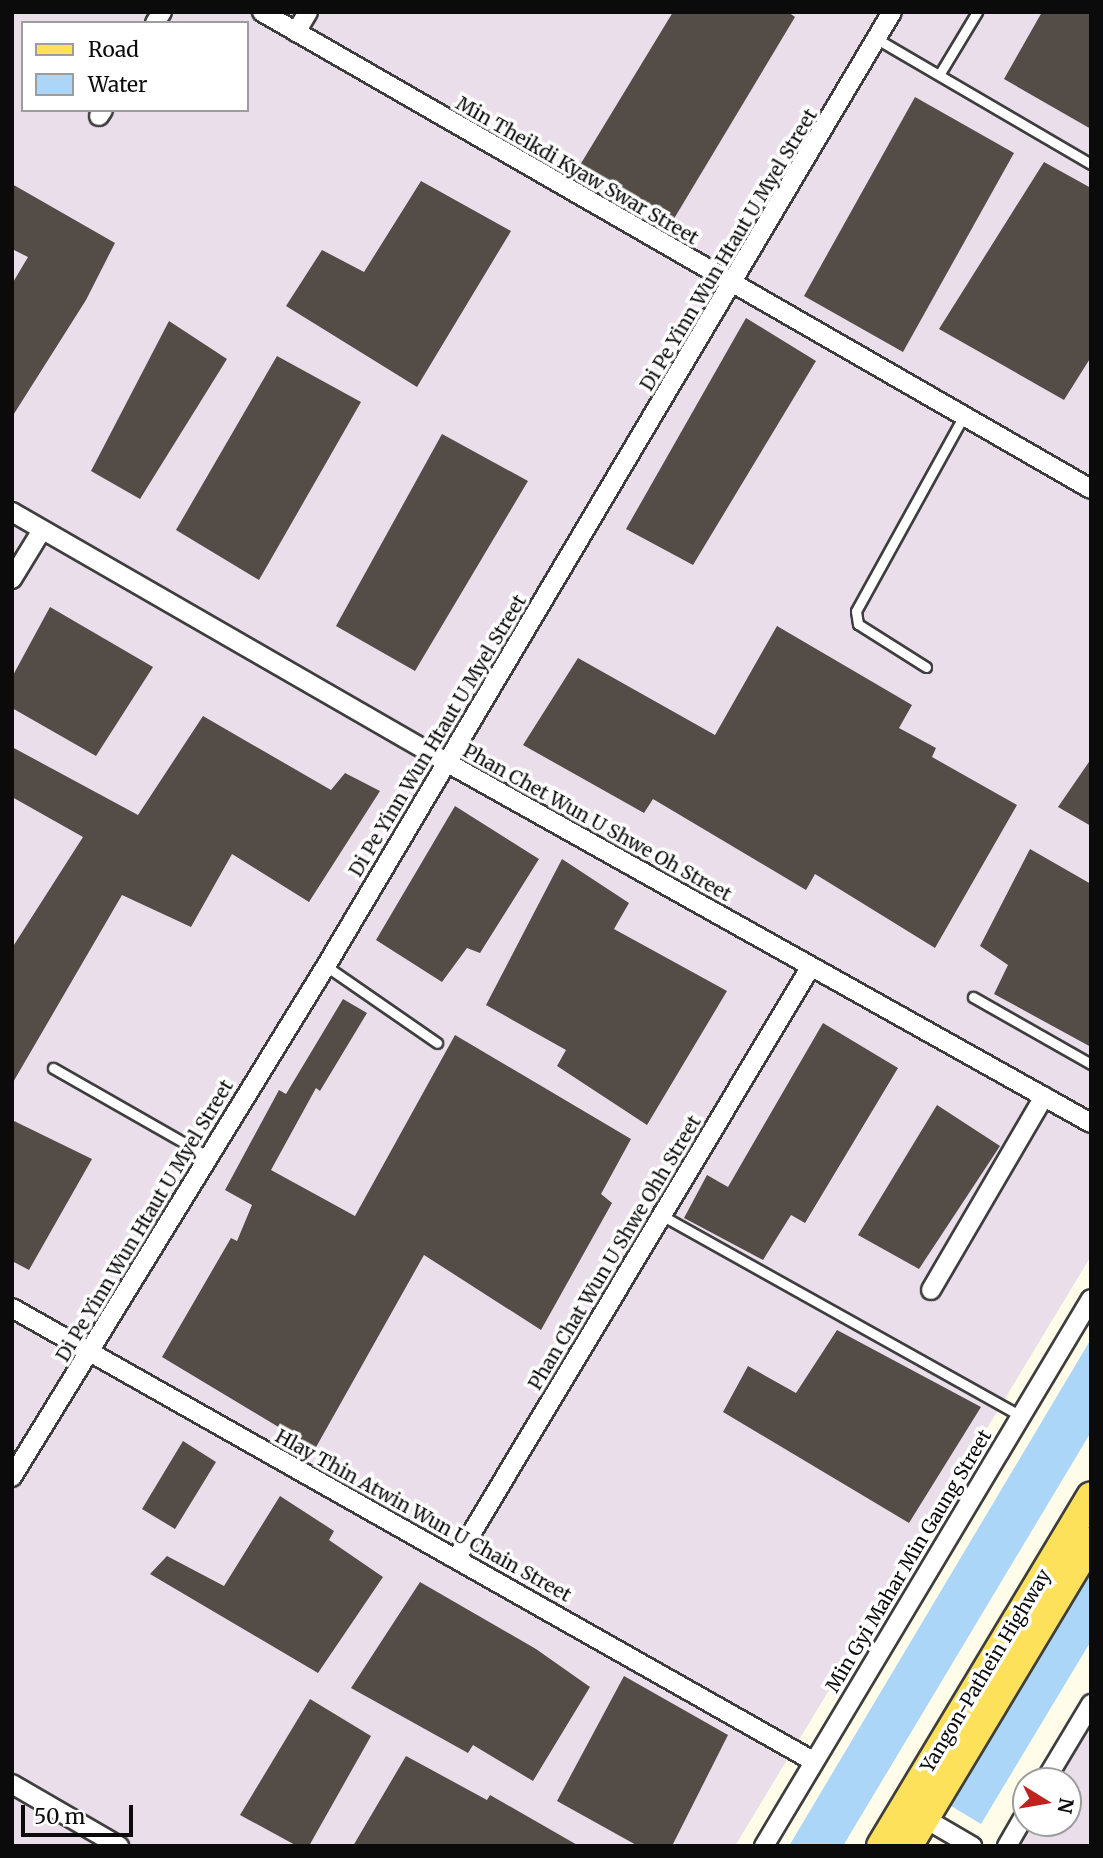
<!DOCTYPE html>
<html>
<head>
<meta charset="utf-8">
<style>
	body { margin:0 }
	#map { position:relative; width:1103px; height:1858px; overflow:hidden; background:#fffce9; font-family:Merriweather,serif }
	div>[style] { position:absolute }
	.industrial>* { inset:0; background:#eadeeb }
	.water>* { inset:0; background:#acd6f8 }
	.building>* { inset:0; background:#544d47 }
	.roads { filter:drop-shadow(2px 0 #3e3e3e) drop-shadow(-2px 0 #3e3e3e) drop-shadow(0 2px #3e3e3e) drop-shadow(0 -2px #3e3e3e) }
	.service>* { height:9px; margin:-4.5px; padding:0 4.5px; transform-origin:4.5px; border-radius:4.5px; background:#fff }
	.minor>* { height:18px; margin:-9px; padding:0 9px; transform-origin:9px; border-radius:9px; background:#fff }
	.primary>* { height:28px; margin:-14px; padding:0 14px; transform-origin:14px; border-radius:14px; background:#fde15b }
	span { translate:-50% -50%; white-space:nowrap; text-align:center; line-height:1.15; -webkit-text-stroke:7px #fff; paint-order:stroke }
	.street-label { font-size:19px; color:#0b0b0b }
	.frame { position:absolute; inset:0; border:14px solid #0b0b0b; pointer-events:none }
	.legend { position:absolute; left:21px; top:21px; width:228px; height:91px; box-sizing:border-box; background:#fff; border:2px solid #9d9d9d; margin:0; padding:9px 12px; list-style:none; font-size:21px; color:#0b0b0b }
	.legend li { display:flex; align-items:center; gap:14px; height:35px }
	.legend b { width:35px; border:2px solid #9d9d9d }
	.north { position:absolute; left:1012px; top:1767px; width:70px; height:70px; box-sizing:border-box; background:#fff; border:2px solid #9d9d9d; border-radius:50%; rotate:101deg; font-size:19px; font-weight:700; line-height:28px; text-align:center; color:#0b0b0b }
	.north::after { content:''; display:block; margin:auto; width:24px; height:32px; background:#bf231f; clip-path:polygon(50% 0,100% 100%,50% 72%,0 100%) }
	.scale { position:absolute; left:21px; top:1805px; width:112px; height:32px; box-sizing:border-box; border:4px solid #0b0b0b; border-top:0; padding-left:9px; font-size:21px; line-height:24px; white-space:nowrap; color:#0b0b0b; -webkit-text-stroke:5px #fff; paint-order:stroke }
</style>
</head>
<body>
<div id="map">
	<div class="industrial">
		<div style="clip-path:polygon(evenodd,12px 12px,1091px 12px,1091px 1256px,735px 1846px,12px 1846px,12px 12px,23px 23px,247px 23px,247px 110px,23px 110px,23px 23px)"></div>
		<div style="clip-path:polygon(1091px 1719px,1091px 1846px,1016px 1846px,1030px 1823px,1068px 1823px,1068px 1781px,1054px 1781px)"></div>
	</div>
	<div class="water">
		<div style="clip-path:polygon(1091px 1339px,1091px 1432px,843px 1846px,789px 1846px)"></div>
		<div style="clip-path:polygon(1091px 1573px,1091px 1641px,981px 1824px,951px 1806px)"></div>
	</div>
	<div class="building">
		<div style="clip-path:polygon(673px 12px,788px 12px,795px 17px,672px 222px,580px 165px)"></div>
		<div style="clip-path:polygon(1042px 12px,1091px 12px,1091px 129px,1004px 79px)"></div>
		<div style="clip-path:polygon(915px 97px,1014px 153px,903px 352px,804px 296px)"></div>
		<div style="clip-path:polygon(1044px 162px,1091px 188px,1091px 357px,1064px 400px,939px 329px)"></div>
		<div style="clip-path:polygon(421px 181px,511px 231px,417px 387px,286px 306px,322px 250px,364px 272px)"></div>
		<div style="clip-path:polygon(12px 184px,115px 243px,86px 300px,12px 417px,12px 284px,28px 257px,12px 249px)"></div>
		<div style="clip-path:polygon(746px 318px,816px 361px,693px 565px,626px 529px)"></div>
		<div style="clip-path:polygon(169px 321px,227px 359px,140px 499px,91px 471px)"></div>
		<div style="clip-path:polygon(277px 356px,361px 402px,259px 580px,176px 530px)"></div>
		<div style="clip-path:polygon(442px 434px,528px 481px,415px 671px,336px 626px)"></div>
		<div style="clip-path:polygon(50px 607px,153px 667px,96px 756px,12px 708px,12px 677px)"></div>
		<div style="clip-path:polygon(777px 626px,912px 705px,899px 728px,936px 748px,932px 757px,1017px 805px,935px 948px,815px 874px,806px 890px,653px 799px,644px 813px,523px 745px,578px 658px,715px 735px)"></div>
		<div style="clip-path:polygon(203px 716px,331px 790px,345px 773px,380px 791px,309px 902px,232px 854px,191px 927px,122px 895px,12px 1084px,12px 948px,83px 837px,12px 797px,12px 747px,138px 815px)"></div>
		<div style="clip-path:polygon(1091px 759px,1091px 826px,1058px 807px)"></div>
		<div style="clip-path:polygon(455px 806px,539px 859px,480px 953px,467px 948px,442px 982px,376px 940px)"></div>
		<div style="clip-path:polygon(1030px 849px,1091px 884px,1091px 1047px,994px 994px,1008px 965px,980px 946px)"></div>
		<div style="clip-path:polygon(562px 859px,629px 903px,614px 929px,727px 991px,647px 1125px,557px 1066px,566px 1050px,486px 1005px)"></div>
		<div style="clip-path:polygon(343px 999px,367px 1013px,320px 1091px,316px 1088px,271px 1170px,355px 1216px,455px 1035px,631px 1139px,601px 1194px,612px 1203px,541px 1330px,424px 1255px,315px 1449px,162px 1357px,231px 1238px,237px 1241px,252px 1205px,225px 1190px,279px 1090px,286px 1094px)"></div>
		<div style="clip-path:polygon(823px 1023px,898px 1068px,805px 1223px,791px 1215px,763px 1260px,684px 1218px,707px 1175px,728px 1187px)"></div>
		<div style="clip-path:polygon(937px 1105px,1000px 1146px,919px 1269px,858px 1235px)"></div>
		<div style="clip-path:polygon(12px 1120px,92px 1159px,29px 1270px,12px 1261px)"></div>
		<div style="clip-path:polygon(837px 1330px,981px 1407px,909px 1523px,723px 1412px,748px 1366px,796px 1393px)"></div>
		<div style="clip-path:polygon(183px 1441px,216px 1462px,175px 1529px,142px 1509px)"></div>
		<div style="clip-path:polygon(280px 1496px,334px 1531px,329px 1540px,383px 1577px,318px 1673px,150px 1574px,167px 1556px,224px 1586px)"></div>
		<div style="clip-path:polygon(420px 1582px,536px 1649px,590px 1687px,533px 1781px,473px 1745px,468px 1753px,351px 1688px)"></div>
		<div style="clip-path:polygon(624px 1676px,728px 1735px,672px 1846px,638px 1846px,557px 1801px)"></div>
		<div style="clip-path:polygon(310px 1699px,371px 1736px,309px 1846px,297px 1846px,240px 1815px)"></div>
		<div style="clip-path:polygon(406px 1756px,487px 1800px,490px 1795px,579px 1846px,353px 1846px)"></div>
	</div>
	<div class="roads">
		<div class="service">
			<div style="left:877px;top:39px;width:248px;rotate:30.3deg"></div>
			<div style="left:939px;top:75px;width:74px;rotate:-58.9deg"></div>
			<div style="left:926px;top:667px;width:80px;rotate:-147.7deg"></div>
			<div style="left:858px;top:624px;width:13px;rotate:-99deg"></div>
			<div style="left:856px;top:611px;width:222px;rotate:-61.1deg"></div>
			<div style="left:326px;top:966px;width:135px;rotate:34.7deg"></div>
			<div style="left:973px;top:997px;width:136px;rotate:29.6deg"></div>
			<div style="left:53px;top:1068px;width:180px;rotate:29.7deg"></div>
			<div style="left:663px;top:1216px;width:410px;rotate:29.2deg"></div>
		</div>
		<div class="minor">
			<div style="left:262px;top:12px;width:956px;rotate:29.92deg"></div>
			<div style="left:155px;top:23px;width:13px;rotate:-58deg"></div>
			<div style="left:296px;top:32px;width:23px;rotate:-59deg"></div>
			<div style="left:99px;top:116px;width:7px;rotate:-56deg"></div>
			<div style="left:12px;top:512px;width:501px;rotate:29.94deg"></div>
			<div style="left:446px;top:762px;width:739px;rotate:29.24deg"></div>
			<div style="left:12px;top:579px;width:57px;rotate:-58.5deg"></div>
			<div style="left:931px;top:1290px;width:224px;rotate:-59.7deg"></div>
			<div style="left:12px;top:1308px;width:920px;rotate:29.49deg"></div>
			<div style="left:12px;top:1477px;width:600px;rotate:-58.43deg"></div>
			<div style="left:326px;top:966px;width:1109px;rotate:-59.32deg"></div>
			<div style="left:456px;top:1559px;width:689px;rotate:-59.08deg"></div>
			<div style="left:1045px;top:1781px;width:90px;rotate:-59.1deg"></div>
			<div style="left:12px;top:1784px;width:124px;rotate:30.1deg"></div>
			<div style="left:924px;top:1818px;width:56px;rotate:30.3deg"></div>
			<div style="left:764px;top:1846px;width:637px;rotate:-59.13deg"></div>
			<div style="left:1007px;top:1846px;width:38px;rotate:-60deg"></div>
		</div>
		<div class="primary">
			<div style="left:881px;top:1846px;width:408px;rotate:-59deg"></div>
			<div style="left:908px;top:1846px;width:355px;rotate:-59deg"></div>
		</div>
	</div>
	<div class="street-label">
		<span style="left:577px;top:171px;rotate:30deg">Min Theikdi Kyaw Swar Street</span>
		<span style="left:729px;top:250px;rotate:-59deg">Di Pe Yinn Wun Htaut U Myel Street</span>
		<span style="left:438px;top:736px;rotate:-59deg">Di Pe Yinn Wun Htaut U Myel Street</span>
		<span style="left:597px;top:823px;rotate:29deg">Phan Chet Wun U Shwe Oh Street</span>
		<span style="left:145px;top:1221px;rotate:-59deg">Di Pe Yinn Wun Htaut U Myel Street</span>
		<span style="left:615px;top:1253px;rotate:-59deg">Phan Chat Wun U Shwe Ohh Street</span>
		<span style="left:423px;top:1516px;rotate:29deg">Hlay Thin Atwin Wun U Chain Street</span>
		<span style="left:909px;top:1561px;rotate:-59deg">Min Gyi Mahar Min Gaung Street</span>
		<span style="left:986px;top:1671px;rotate:-59deg">Yangon-Pathein Highway</span>
	</div>
	<div class="frame"></div>
	<ul class="legend">
	<li><b style="height:9px;background:#fde15b"></b>Road</li>
	<li><b style="height:19px;background:#acd6f8"></b>Water</li>
	</ul>
	<div class="north">N</div>
	<div class="scale">50 m</div>
</div>
</body>
</html>
